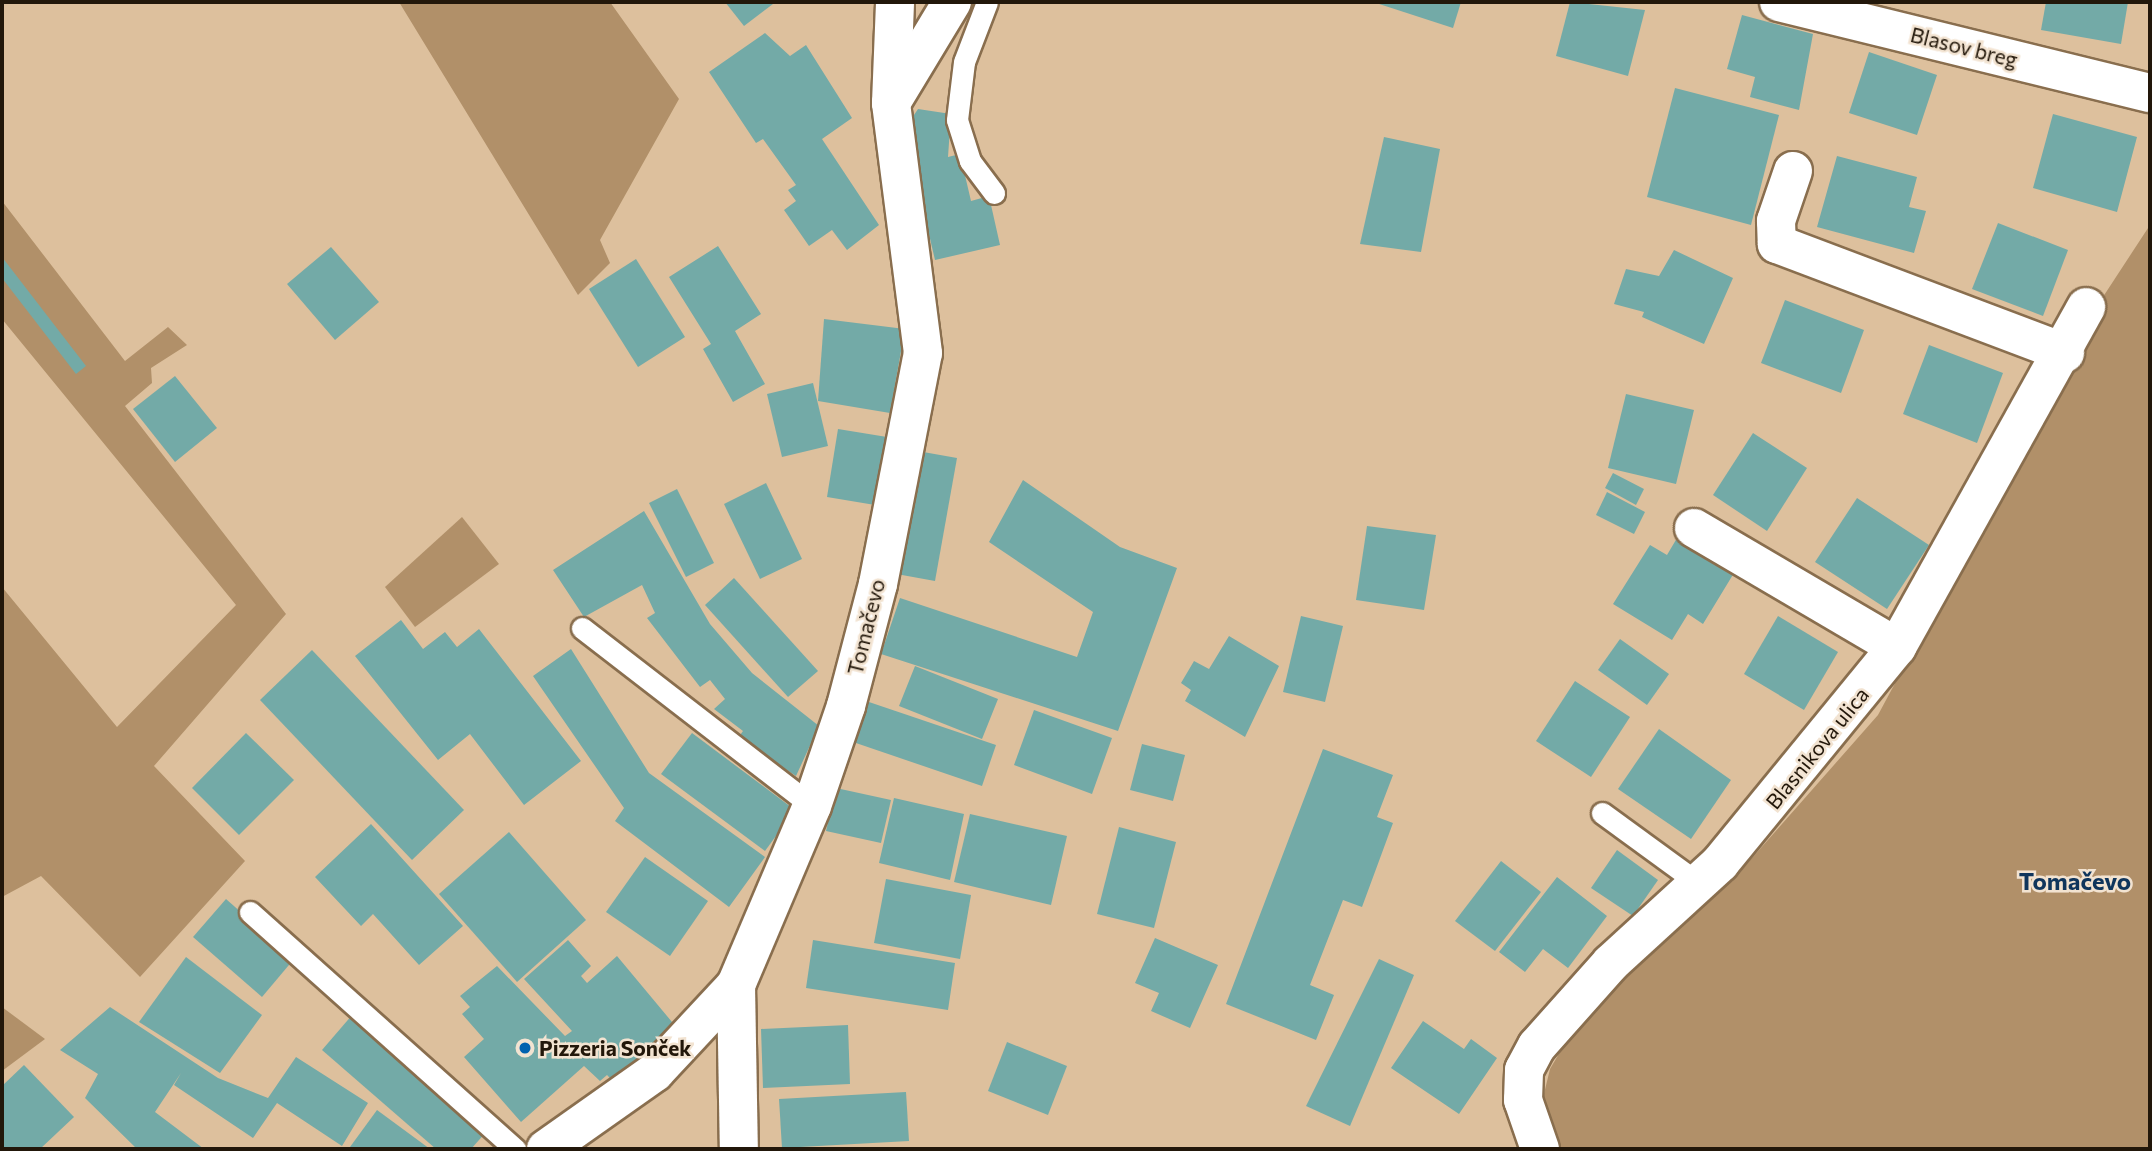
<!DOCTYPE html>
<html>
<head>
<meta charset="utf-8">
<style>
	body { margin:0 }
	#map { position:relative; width:2152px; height:1151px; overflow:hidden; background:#ddc09d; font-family:Commissioner,sans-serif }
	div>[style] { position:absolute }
	.green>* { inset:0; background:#b19069 }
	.building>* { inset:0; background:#73aaa7 }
	.roads { filter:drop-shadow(2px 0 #896e4e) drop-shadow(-2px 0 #896e4e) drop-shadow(0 2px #896e4e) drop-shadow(0 -2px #896e4e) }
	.service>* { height:21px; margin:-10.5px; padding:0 10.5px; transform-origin:10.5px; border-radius:10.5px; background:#fff }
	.minor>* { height:38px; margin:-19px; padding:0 19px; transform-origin:19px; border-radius:19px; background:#fff }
	.dots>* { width:19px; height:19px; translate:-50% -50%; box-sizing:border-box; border:4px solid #f2e3d1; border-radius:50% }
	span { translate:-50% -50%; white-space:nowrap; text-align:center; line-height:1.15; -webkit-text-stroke:5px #f2e3d1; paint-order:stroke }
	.street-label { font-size:21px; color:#22170a }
	.poi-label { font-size:21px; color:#22170a; font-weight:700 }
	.left { translate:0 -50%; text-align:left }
	.quarter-label { font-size:24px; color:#0f355c; font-weight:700 }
	.frame { position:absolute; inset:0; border:4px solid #22170a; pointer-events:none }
</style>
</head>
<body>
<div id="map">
	<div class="green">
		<div style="clip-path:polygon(399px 2px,610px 2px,679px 99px,600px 240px,610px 263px,578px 295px)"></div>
		<div style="clip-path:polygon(2px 201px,125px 361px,168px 327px,187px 345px,151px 368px,152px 383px,125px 406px,286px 614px,154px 766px,245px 861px,140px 977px,41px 876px,2px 897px,2px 587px,117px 727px,236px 605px,2px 319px)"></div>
		<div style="clip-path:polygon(2150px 225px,2150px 1149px,1555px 1149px,1541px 1106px,1550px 1069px,1577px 1023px,1745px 866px,1878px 715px,2099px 303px)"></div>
		<div style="clip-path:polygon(462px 517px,499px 564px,415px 627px,385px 587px)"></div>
		<div style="clip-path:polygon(2px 1007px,45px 1039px,2px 1071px)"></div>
	</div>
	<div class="building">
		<div style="clip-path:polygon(725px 2px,772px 2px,773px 4px,744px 26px)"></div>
		<div style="clip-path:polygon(1373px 2px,1461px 2px,1453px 28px)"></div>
		<div style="clip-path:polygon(1570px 2px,1645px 10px,1628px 76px,1556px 56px)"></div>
		<div style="clip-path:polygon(2046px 2px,2128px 2px,2121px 44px,2041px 30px)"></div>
		<div style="clip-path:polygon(1742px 15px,1813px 34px,1799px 110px,1750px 97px,1755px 77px,1727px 69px)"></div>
		<div style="clip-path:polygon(765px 33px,790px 56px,806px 45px,852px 118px,822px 139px,879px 225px,847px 250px,832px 230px,809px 246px,784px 210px,796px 201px,788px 190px,796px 185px,763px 139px,756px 143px,709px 72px)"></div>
		<div style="clip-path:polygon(1869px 52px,1937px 75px,1917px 135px,1849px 113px)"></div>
		<div style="clip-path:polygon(1675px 88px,1779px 115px,1751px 225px,1647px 197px)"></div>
		<div style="clip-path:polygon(918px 109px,951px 114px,948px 157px,960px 154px,971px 201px,989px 196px,1000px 245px,935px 260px,913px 166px,912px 118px)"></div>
		<div style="clip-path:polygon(2053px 114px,2137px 137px,2117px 212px,2033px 188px)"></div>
		<div style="clip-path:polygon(1384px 137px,1440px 149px,1421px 252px,1360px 244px)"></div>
		<div style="clip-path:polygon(1837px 156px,1917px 177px,1909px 207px,1926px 211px,1914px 253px,1817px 227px)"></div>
		<div style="clip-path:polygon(1998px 223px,2068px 250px,2043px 316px,1972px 289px)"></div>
		<div style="clip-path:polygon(718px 246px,761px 314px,735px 331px,765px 384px,733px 402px,703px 349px,711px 344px,669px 277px)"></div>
		<div style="clip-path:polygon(331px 247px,379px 302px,335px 340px,287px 284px)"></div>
		<div style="clip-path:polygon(1674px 250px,1733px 278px,1704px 344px,1642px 317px,1644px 312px,1614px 304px,1626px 269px,1659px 276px)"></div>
		<div style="clip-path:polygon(2px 257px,86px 366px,76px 374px,2px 278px)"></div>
		<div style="clip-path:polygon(636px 259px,685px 337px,638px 367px,589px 289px)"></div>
		<div style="clip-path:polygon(1785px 300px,1864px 330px,1841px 393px,1761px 363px)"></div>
		<div style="clip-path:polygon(824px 319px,905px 329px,890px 413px,818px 401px)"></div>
		<div style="clip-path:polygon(1929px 345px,2003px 373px,1977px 443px,1903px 414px)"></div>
		<div style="clip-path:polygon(175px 376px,217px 428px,175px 462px,133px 409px)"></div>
		<div style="clip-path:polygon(813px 383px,828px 446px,782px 457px,767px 394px)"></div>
		<div style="clip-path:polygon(1626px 394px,1694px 410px,1676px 484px,1608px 468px)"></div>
		<div style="clip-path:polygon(838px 429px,887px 437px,875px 505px,827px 497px)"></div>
		<div style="clip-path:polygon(1753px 433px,1807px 468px,1767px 531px,1713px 495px)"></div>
		<div style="clip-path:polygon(912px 450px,957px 458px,935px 581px,891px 573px)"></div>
		<div style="clip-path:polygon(1613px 473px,1644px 489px,1636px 505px,1605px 488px)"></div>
		<div style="clip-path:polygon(1023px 480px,1120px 547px,1177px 568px,1118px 731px,881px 654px,900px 598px,1077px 657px,1093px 612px,989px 542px)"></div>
		<div style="clip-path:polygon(766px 483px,802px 559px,760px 579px,724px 504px)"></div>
		<div style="clip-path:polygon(677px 489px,714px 563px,686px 577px,649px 503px)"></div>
		<div style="clip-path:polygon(1607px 492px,1645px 512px,1634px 534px,1596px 515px)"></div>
		<div style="clip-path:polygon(1857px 498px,1929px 545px,1887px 609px,1815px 562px)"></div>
		<div style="clip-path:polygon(644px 511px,710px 624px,752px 673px,819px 726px,796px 776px,738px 738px,743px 731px,714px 709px,725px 699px,710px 680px,700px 687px,647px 618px,655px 613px,642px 585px,584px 617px,553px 570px)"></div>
		<div style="clip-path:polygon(1367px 526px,1436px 535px,1424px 610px,1356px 600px)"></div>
		<div style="clip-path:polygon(1680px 533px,1737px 568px,1703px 624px,1688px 614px,1672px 640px,1613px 604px,1650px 545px,1667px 555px)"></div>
		<div style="clip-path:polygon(734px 578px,818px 671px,788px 697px,705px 605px)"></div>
		<div style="clip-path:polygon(1301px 616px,1343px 626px,1325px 702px,1283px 692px)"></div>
		<div style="clip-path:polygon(1778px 616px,1838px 652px,1804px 710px,1744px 674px)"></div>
		<div style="clip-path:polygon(401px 620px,423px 649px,445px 632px,457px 647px,479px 629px,581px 761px,524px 805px,470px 734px,438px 760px,355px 656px)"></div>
		<div style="clip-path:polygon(1229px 636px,1279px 666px,1245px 737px,1185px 701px,1191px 690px,1181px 683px,1194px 661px,1209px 669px)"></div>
		<div style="clip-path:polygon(1620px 639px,1669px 674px,1647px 705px,1598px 670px)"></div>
		<div style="clip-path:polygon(571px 649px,649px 773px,765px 857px,729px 907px,615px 821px,624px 808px,533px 676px)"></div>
		<div style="clip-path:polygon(312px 650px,464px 810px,412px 860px,260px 700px)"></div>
		<div style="clip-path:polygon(915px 666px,998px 699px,982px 739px,899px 706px)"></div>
		<div style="clip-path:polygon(1575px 681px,1630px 717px,1591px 777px,1536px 741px)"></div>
		<div style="clip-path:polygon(866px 701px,996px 745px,982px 786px,853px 742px)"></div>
		<div style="clip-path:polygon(1034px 710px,1112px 738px,1092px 794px,1014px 765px)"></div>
		<div style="clip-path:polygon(1659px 729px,1731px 780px,1691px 839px,1618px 789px)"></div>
		<div style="clip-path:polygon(246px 733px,294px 780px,239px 835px,192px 788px)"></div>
		<div style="clip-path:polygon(692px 733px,795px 810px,765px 851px,661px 774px)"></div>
		<div style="clip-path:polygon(1142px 744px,1185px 755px,1173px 801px,1130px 790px)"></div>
		<div style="clip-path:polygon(1323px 749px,1393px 775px,1377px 817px,1393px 823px,1362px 907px,1343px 900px,1310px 985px,1334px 995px,1316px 1040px,1226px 1004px)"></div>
		<div style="clip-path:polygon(836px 788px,891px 800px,881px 843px,826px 831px)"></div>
		<div style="clip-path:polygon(894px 798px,964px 814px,950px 880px,879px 863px)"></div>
		<div style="clip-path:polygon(970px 814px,1067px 836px,1051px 905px,954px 882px)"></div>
		<div style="clip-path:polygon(371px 824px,463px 926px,419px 965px,373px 914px,361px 926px,315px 877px)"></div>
		<div style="clip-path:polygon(1119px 827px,1176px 842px,1154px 928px,1097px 914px)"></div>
		<div style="clip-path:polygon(509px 832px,586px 920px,517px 982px,439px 894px)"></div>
		<div style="clip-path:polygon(1617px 850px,1658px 880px,1633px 916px,1591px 888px)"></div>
		<div style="clip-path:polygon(645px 857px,708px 901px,670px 956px,606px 912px)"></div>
		<div style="clip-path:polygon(1501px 861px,1541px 892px,1495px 951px,1455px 921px)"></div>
		<div style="clip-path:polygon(1557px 877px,1607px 916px,1568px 968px,1543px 949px,1525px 972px,1499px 952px)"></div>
		<div style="clip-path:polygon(886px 879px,971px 895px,960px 959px,874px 943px)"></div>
		<div style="clip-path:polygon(226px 899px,294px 959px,262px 997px,193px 937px)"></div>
		<div style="clip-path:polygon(1155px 938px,1218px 965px,1190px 1028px,1151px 1011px,1159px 993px,1135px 983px)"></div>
		<div style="clip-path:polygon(568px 940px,591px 966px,581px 976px,587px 983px,617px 956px,677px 1028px,613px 1081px,607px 1075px,600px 1081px,584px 1066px,521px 1122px,464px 1057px,484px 1039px,462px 1014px,470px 1007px,460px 996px,497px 966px,565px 1036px,572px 1031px,524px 979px)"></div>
		<div style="clip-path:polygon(813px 940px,955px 963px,948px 1010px,806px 988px)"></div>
		<div style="clip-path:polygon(186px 957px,262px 1015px,220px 1073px,139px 1022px)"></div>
		<div style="clip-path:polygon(1379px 959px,1414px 975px,1350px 1126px,1306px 1106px)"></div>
		<div style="clip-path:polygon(110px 1007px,218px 1078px,268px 1098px,296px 1057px,368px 1103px,342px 1146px,277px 1103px,253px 1138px,174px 1085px,181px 1073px,155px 1112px,204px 1149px,137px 1149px,85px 1098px,98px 1074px,60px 1050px)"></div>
		<div style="clip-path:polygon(353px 1014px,487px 1131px,471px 1149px,436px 1149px,322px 1050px)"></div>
		<div style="clip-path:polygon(1423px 1021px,1464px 1049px,1471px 1039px,1497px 1058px,1459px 1114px,1391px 1068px)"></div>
		<div style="clip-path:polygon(848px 1025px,850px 1084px,763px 1088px,761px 1029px)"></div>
		<div style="clip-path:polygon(1007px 1042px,1067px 1066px,1048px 1115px,988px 1091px)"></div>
		<div style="clip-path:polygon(24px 1065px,74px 1117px,40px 1149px,2px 1149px,2px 1086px)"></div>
		<div style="clip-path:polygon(906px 1092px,909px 1141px,782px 1148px,779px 1099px)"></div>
		<div style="clip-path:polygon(377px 1110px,430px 1149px,350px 1147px)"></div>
	</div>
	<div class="roads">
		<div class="service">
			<div style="left:987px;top:2px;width:64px;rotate:111deg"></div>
			<div style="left:964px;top:62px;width:58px;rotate:96.9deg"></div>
			<div style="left:957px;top:120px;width:43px;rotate:72.4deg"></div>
			<div style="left:970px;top:161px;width:40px;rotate:53deg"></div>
			<div style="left:582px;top:628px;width:291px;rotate:37.7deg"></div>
			<div style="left:1602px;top:813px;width:119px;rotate:36.1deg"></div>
			<div style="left:250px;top:912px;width:356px;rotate:41.8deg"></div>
		</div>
		<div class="minor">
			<div style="left:1779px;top:2px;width:382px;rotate:13.8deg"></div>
			<div style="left:891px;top:103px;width:118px;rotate:-58.9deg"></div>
			<div style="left:1793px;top:171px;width:53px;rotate:108.8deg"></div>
			<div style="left:1776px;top:221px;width:23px;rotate:88deg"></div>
			<div style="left:1777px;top:244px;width:308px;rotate:20.7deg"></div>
			<div style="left:1694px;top:528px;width:235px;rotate:30.4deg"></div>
			<div style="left:736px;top:985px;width:164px;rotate:89deg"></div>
			<div style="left:546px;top:1149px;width:133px;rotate:-35.2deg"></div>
			<div style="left:655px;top:1072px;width:119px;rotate:-47deg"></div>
			<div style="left:736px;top:985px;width:194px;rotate:-67deg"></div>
			<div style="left:812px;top:806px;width:106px;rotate:-71.2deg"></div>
			<div style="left:846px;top:706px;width:126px;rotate:-75.3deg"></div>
			<div style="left:878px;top:584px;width:235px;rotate:-79deg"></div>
			<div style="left:923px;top:353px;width:252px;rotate:-97.3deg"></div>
			<div style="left:891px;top:103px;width:101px;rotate:-87.7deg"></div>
			<div style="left:1540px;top:1149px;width:52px;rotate:-109.1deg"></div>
			<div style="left:1523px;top:1100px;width:30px;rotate:-88deg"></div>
			<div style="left:1524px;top:1070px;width:27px;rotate:-62deg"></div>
			<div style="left:1537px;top:1046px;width:111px;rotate:-48.3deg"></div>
			<div style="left:1611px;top:963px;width:148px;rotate:-42.5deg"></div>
			<div style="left:1720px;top:863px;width:279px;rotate:-50.7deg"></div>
			<div style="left:1897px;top:647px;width:389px;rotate:-60.9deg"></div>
		</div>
	</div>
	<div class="dots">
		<div style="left:525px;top:1048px;background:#0262af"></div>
	</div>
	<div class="street-label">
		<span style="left:1964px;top:47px;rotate:14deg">Blasov breg</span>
		<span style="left:866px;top:627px;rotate:-76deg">Tomačevo</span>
		<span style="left:1817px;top:748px;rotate:-51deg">Blasnikova ulica</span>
	</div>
	<div class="poi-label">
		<span class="left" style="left:539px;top:1048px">Pizzeria Sonček</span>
	</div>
	<div class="quarter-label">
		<span style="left:2075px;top:881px">Tomačevo</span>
	</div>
	<div class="frame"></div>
</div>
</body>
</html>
